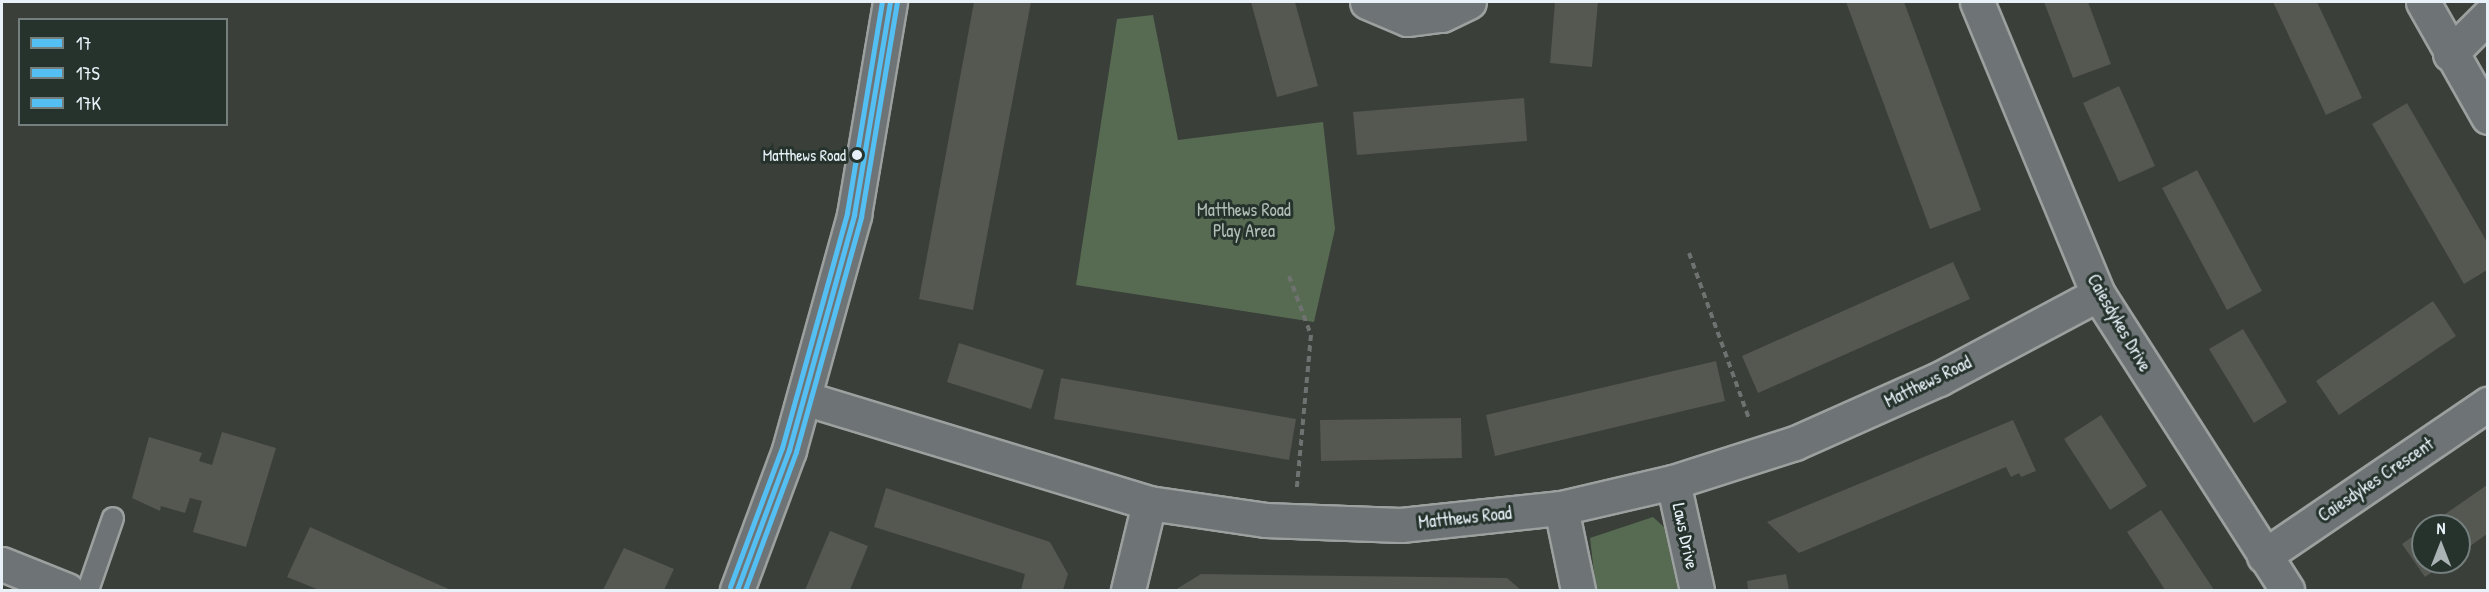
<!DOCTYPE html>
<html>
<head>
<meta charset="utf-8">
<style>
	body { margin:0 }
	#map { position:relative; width:2489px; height:592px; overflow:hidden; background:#3a3f39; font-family:"Patrick Hand",sans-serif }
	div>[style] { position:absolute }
	.green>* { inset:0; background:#576b52 }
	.building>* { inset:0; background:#555751 }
	.path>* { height:4px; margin-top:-2px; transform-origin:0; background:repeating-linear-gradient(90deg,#6f7271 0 6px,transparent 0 10.5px) }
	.roads { filter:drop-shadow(2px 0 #9ca09f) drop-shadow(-2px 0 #9ca09f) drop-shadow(0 2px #9ca09f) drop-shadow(0 -2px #9ca09f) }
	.lane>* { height:20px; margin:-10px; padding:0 10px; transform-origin:10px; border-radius:10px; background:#6e7475 }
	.street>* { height:33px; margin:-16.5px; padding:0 16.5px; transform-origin:16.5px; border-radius:16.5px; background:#6e7475 }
	.secondary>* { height:33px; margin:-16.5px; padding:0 16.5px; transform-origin:16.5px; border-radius:16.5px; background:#6e7475 }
	.bus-1>* { height:4.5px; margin:-2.25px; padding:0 2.25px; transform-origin:2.25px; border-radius:2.25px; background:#54bff3 }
	.bus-2>* { height:4.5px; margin:-2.25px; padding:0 2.25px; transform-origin:2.25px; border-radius:2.25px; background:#54bff3 }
	.bus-3>* { height:4.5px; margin:-2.25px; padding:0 2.25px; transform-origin:2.25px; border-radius:2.25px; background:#54bff3 }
	.dots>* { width:16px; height:16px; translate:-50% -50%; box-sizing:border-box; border:3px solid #26332d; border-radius:50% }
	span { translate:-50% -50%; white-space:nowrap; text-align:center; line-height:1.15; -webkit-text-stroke:6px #26332d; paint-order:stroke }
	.bus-label { font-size:16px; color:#e8f1f8 }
	.right { translate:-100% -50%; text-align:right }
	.park-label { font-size:18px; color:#b0beb7 }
	.street-label { font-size:18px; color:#e8f1f8 }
	.frame { position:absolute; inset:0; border:3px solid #e8f1f8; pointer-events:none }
	.legend { position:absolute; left:18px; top:18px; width:210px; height:108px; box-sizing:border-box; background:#26332d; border:2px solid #747f7e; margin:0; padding:8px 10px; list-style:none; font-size:18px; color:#e8f1f8 }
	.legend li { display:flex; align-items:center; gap:12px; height:30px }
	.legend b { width:30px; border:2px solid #747f7e }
	.north { position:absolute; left:2411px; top:514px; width:60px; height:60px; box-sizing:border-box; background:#26332d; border:2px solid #747f7e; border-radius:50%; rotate:0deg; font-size:16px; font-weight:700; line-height:24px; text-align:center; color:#e8f1f8 }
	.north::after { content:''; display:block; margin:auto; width:21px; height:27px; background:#abb3b5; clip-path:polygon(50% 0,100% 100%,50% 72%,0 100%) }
</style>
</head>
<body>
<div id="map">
	<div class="green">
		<div style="clip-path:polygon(1153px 15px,1178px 140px,1323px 122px,1335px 229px,1314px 322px,1076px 285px,1117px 19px)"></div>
		<div style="clip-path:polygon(1653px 517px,1664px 527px,1678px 590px,1596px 590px,1590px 538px)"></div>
	</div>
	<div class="building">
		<div style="clip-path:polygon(974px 2px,1031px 2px,973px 310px,919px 299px)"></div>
		<div style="clip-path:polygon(1251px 2px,1295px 2px,1318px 86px,1277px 97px)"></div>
		<div style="clip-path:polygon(1555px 2px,1598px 2px,1592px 67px,1550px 63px)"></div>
		<div style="clip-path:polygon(1846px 2px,1904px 2px,1981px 210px,1930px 229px)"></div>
		<div style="clip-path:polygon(2044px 2px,2088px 2px,2111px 64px,2073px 78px)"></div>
		<div style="clip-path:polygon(2273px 2px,2317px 2px,2362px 98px,2326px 115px)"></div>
		<div style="clip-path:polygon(2119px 86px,2155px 166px,2119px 182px,2083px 103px)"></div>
		<div style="clip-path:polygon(1524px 98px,1527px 141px,1357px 155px,1353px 112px)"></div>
		<div style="clip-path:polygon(2407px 103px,2487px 242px,2487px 270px,2464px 284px,2372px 124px)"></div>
		<div style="clip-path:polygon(2197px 170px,2262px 291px,2227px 310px,2162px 188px)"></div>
		<div style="clip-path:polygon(1953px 262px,1970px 299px,1758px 393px,1742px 356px)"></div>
		<div style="clip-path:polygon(2433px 301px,2456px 336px,2339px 415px,2316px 381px)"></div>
		<div style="clip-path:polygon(2243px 329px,2287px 402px,2254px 423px,2209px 349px)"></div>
		<div style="clip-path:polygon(959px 343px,1044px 370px,1031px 409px,947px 382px)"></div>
		<div style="clip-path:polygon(1716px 361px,1725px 401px,1495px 456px,1486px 415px)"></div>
		<div style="clip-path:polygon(1061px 378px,1296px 419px,1289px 460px,1054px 419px)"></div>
		<div style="clip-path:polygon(2101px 415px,2147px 486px,2110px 510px,2064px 439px)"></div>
		<div style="clip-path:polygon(1461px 418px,1462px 458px,1321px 461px,1320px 420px)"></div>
		<div style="clip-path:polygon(2013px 420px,2036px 471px,2021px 477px,2019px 473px,2011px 477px,2006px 467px,1799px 553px,1767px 522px)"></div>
		<div style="clip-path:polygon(222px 432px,276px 448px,246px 547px,193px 532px,202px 501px,190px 498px,185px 513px,161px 506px,160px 511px,132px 498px,149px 437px,202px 453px,199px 461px,212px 465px)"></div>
		<div style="clip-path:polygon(2487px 485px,2487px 534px,2459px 554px,2459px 526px,2428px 526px)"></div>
		<div style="clip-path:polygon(886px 488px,1050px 542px,1068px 574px,1063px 590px,1021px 590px,1025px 574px,874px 527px)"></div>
		<div style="clip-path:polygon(2161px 510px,2181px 540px,2214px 590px,2165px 590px,2147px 562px,2127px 532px)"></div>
		<div style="clip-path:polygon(310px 527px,394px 565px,451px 590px,319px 590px,287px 577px)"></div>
		<div style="clip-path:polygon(2423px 529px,2423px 562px,2447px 562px,2425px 577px,2402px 544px)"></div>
		<div style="clip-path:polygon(830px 531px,868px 546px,850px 590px,805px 590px)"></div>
		<div style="clip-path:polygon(624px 548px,674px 569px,664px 590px,603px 590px)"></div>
		<div style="clip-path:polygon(1201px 574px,1507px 578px,1521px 590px,1175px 590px)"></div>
		<div style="clip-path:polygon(1786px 574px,1789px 590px,1748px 590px,1747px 581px)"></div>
	</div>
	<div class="path">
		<div style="left:1689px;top:253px;width:177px;rotate:70.1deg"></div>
		<div style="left:1289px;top:276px;width:63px;rotate:69.6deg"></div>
		<div style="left:1311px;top:335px;width:153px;rotate:95.3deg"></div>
	</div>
	<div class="roads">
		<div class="lane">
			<div style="left:88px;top:590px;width:76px;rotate:-70.9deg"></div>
		</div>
		<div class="street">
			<div style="left:1367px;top:2px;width:43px;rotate:23deg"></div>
			<div style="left:1407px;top:19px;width:35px;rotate:-7deg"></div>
			<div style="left:1442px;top:15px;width:30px;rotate:-26deg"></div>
			<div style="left:1977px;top:2px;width:316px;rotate:67.5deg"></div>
			<div style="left:2098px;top:294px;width:351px;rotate:57.4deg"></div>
			<div style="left:2423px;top:2px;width:132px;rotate:60.5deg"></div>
			<div style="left:2450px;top:54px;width:54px;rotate:-45deg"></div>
			<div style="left:804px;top:398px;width:361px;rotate:16.9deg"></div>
			<div style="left:1149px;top:503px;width:117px;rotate:8.3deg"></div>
			<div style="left:1265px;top:520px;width:136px;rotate:2.1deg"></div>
			<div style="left:1401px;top:525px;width:161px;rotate:-6.1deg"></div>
			<div style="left:1561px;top:508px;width:115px;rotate:-13.1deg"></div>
			<div style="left:1673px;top:482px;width:128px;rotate:-17.7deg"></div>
			<div style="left:1795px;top:443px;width:158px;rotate:-24deg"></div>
			<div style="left:1939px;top:379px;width:180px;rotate:-28.1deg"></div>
			<div style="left:1673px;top:482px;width:111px;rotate:77.5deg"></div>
			<div style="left:1561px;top:508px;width:84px;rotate:78.3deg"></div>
			<div style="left:2264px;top:556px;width:271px;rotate:-34.2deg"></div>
			<div style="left:2px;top:564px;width:70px;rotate:21.8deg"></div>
			<div style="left:1128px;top:590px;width:89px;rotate:-76.4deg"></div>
		</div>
		<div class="secondary">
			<div style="left:737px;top:590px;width:149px;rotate:-69.6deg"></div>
			<div style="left:789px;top:450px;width:244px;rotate:-74.5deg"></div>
			<div style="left:854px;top:215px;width:216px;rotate:-80.4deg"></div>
		</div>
	</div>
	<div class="bus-1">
		<div style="left:737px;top:590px;width:149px;rotate:-69.6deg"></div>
		<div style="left:789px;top:450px;width:244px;rotate:-74.5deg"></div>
		<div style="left:854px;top:215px;width:216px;rotate:-80.4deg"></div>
	</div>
	<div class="bus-2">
		<div style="left:745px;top:590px;width:147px;rotate:-69.7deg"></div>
		<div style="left:796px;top:452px;width:244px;rotate:-74.5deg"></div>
		<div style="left:861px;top:217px;width:217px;rotate:-80.5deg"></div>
	</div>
	<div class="bus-3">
		<div style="left:730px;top:587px;width:148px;rotate:-69.5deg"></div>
		<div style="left:782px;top:448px;width:244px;rotate:-74.5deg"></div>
		<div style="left:847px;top:213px;width:214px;rotate:-80.6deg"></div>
	</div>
	<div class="dots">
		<div style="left:857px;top:155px;background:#e8f1f8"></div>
	</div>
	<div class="bus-label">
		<span class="right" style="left:846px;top:155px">Matthews Road</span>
	</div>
	<div class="park-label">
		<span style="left:1244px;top:221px">Matthews Road<br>Play Area</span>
	</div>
	<div class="street-label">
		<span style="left:2119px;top:323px;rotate:60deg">Caiesdykes Drive</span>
		<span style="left:1928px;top:382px;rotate:-26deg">Matthews Road</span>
		<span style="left:2376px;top:480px;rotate:-34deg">Caiesdykes Crescent</span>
		<span style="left:1465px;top:518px;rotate:-6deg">Matthews Road</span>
		<span style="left:1685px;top:536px;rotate:78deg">Laws Drive</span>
	</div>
	<div class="frame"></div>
	<ul class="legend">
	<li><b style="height:8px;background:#54bff3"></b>17</li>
	<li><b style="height:8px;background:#54bff3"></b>17S</li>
	<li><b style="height:8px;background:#54bff3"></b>17K</li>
	</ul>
	<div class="north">N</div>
</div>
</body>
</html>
